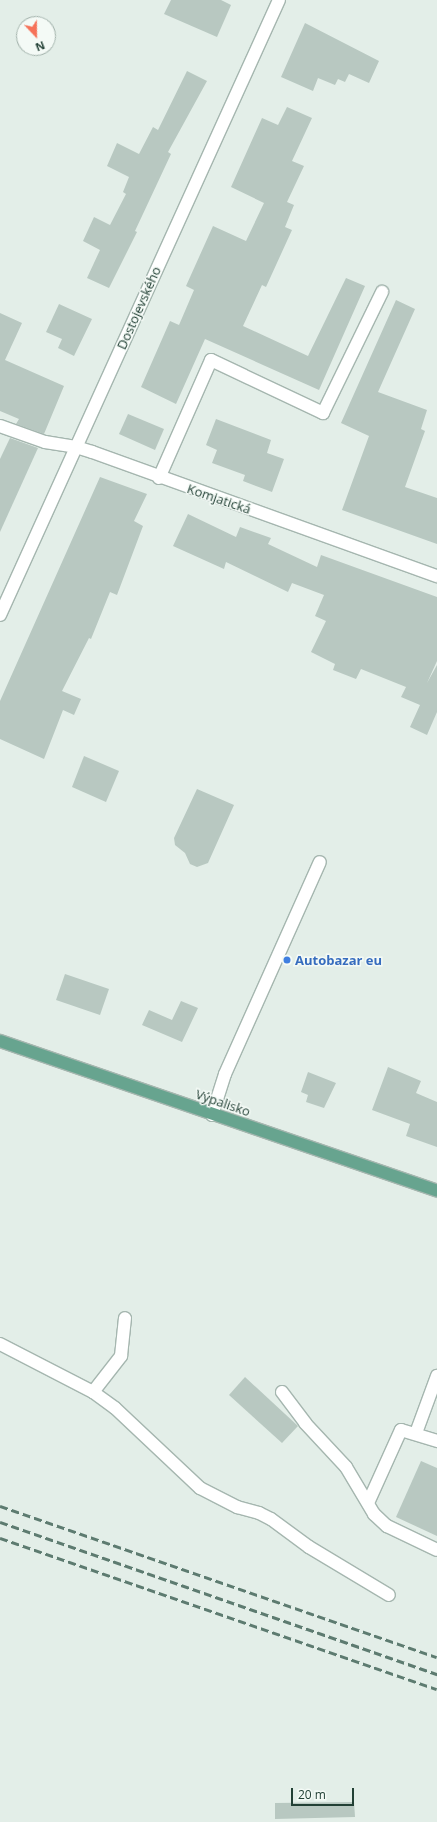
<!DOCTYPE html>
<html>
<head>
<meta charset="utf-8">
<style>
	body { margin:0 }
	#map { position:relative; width:437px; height:1822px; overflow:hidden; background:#e3eee8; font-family:"Open Sans",sans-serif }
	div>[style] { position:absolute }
	.building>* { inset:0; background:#b8c8c1 }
	.roads { filter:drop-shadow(1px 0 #a5b6af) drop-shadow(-1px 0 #a5b6af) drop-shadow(0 1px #a5b6af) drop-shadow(0 -1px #a5b6af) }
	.minor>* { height:12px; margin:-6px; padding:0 6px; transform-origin:6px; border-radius:6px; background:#fff }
	.major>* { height:12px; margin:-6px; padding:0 6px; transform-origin:6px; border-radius:6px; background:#67a48f }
	.rail>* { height:3px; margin-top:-1.5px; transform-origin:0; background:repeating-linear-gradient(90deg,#5d7b70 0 8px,transparent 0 12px) }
	.dots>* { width:11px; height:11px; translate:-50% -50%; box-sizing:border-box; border:2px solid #f4faf6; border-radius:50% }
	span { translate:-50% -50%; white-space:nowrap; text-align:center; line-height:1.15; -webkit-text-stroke:3px #f4faf6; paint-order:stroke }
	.street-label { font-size:13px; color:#224035 }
	.shop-label { font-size:13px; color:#366cbe; font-weight:700 }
	.left { translate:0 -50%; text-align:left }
	.north { position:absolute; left:16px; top:16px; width:40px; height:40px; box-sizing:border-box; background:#f4faf6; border:1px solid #a0b0a9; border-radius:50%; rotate:158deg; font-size:11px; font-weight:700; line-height:16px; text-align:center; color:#224035 }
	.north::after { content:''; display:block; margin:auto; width:14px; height:18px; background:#f67259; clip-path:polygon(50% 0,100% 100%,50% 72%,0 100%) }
	.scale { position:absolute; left:291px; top:1788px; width:63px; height:18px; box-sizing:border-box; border:2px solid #224035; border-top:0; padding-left:5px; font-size:12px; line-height:14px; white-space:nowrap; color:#224035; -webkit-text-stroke:3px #f4faf6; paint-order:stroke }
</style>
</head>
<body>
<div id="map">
	<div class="building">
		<div style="clip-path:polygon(171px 0,221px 0,231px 5px,217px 37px,164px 14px)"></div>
		<div style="clip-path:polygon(305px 23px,379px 61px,369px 83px,349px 74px,345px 82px,338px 79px,335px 85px,318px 78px,313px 91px,281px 77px)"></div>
		<div style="clip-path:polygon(187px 71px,207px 81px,168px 152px,171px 154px,135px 231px,137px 232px,109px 288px,87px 278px,100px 250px,83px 241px,94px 217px,110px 225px,126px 194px,123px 192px,129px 177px,107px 166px,117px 143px,139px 154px,153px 127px,158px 130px)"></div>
		<div style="clip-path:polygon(287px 107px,312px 118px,292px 161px,304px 166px,287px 202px,294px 205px,285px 227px,292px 230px,266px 287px,262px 285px,243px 326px,308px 356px,346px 278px,365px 286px,319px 390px,205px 339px,176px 404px,141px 387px,170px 321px,179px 325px,194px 290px,186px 286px,213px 226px,246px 241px,264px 203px,231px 187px,262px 118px,278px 125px)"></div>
		<div style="clip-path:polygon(396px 300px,415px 309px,378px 392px,427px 410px,421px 429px,425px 431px,405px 487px,437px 498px,437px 544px,342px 510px,369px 436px,341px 423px)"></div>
		<div style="clip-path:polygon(59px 304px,92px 319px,74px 356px,58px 348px,62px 339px,46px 332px)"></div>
		<div style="clip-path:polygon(0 313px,22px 323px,5px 360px,64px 386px,44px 434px,16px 424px,19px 419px,0 411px)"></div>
		<div style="clip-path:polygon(128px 414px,164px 429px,155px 450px,119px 434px)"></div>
		<div style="clip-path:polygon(216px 419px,271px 440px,267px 453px,284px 459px,272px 492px,243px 481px,245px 475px,212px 463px,217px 450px,206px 445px)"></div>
		<div style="clip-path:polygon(10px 438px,38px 448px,0 532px,0 459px)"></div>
		<div style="clip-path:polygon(100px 477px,147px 494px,134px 521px,143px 526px,117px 595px,110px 592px,91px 639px,89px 638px,62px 691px,81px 699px,74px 715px,63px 710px,44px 759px,0 739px,0 701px)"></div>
		<div style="clip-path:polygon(188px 514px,236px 537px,240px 527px,271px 538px,268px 544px,317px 567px,321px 555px,437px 597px,437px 661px,427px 683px,437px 665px,437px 712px,427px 735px,410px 727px,420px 705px,401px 697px,406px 687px,361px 669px,356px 679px,333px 670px,335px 664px,311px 652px,326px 621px,315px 616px,324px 595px,292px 583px,288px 592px,226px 562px,224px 569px,173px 546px)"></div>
		<div style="clip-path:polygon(84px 756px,119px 771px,106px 802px,72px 787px)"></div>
		<div style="clip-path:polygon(197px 789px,234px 805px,208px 863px,197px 867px,190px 864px,185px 853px,175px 845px,174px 838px)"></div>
		<div style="clip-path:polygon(65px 974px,109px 989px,100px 1015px,56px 1000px)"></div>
		<div style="clip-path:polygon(181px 1001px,198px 1008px,182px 1042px,142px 1025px,149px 1010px,172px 1020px)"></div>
		<div style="clip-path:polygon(388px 1067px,421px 1081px,416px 1093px,437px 1102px,437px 1147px,406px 1136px,410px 1124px,372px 1110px)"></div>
		<div style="clip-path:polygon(308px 1072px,336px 1083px,324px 1108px,306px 1102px,308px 1095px,301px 1092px)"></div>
		<div style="clip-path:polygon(245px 1377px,298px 1426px,282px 1443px,229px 1395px)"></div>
		<div style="clip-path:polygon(421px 1461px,437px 1468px,437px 1536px,396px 1517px)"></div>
		<div style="clip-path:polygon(354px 1802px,355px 1817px,275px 1819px,275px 1803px)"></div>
	</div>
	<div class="roads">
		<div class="minor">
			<div style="left:0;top:426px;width:48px;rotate:19.6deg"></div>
			<div style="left:45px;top:442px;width:31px;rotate:9deg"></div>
			<div style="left:76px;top:447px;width:17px;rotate:17deg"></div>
			<div style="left:92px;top:452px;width:367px;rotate:19.8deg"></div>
			<div style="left:159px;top:478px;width:129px;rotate:-66.2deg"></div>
			<div style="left:211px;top:360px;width:124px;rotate:25.3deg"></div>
			<div style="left:323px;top:413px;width:135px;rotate:-64deg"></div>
			<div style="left:0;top:615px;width:675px;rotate:-65.6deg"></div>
			<div style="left:212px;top:1115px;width:43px;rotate:-72.4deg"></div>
			<div style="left:225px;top:1074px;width:232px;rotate:-65.9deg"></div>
			<div style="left:0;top:1344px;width:105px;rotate:27.3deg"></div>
			<div style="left:93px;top:1392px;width:27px;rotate:36deg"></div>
			<div style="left:115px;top:1408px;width:117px;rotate:43.3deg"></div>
			<div style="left:200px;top:1488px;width:42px;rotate:27.2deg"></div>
			<div style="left:237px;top:1507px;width:23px;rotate:15deg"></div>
			<div style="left:259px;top:1513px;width:13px;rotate:27deg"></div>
			<div style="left:271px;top:1519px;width:47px;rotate:36.4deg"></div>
			<div style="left:309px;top:1547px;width:93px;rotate:31deg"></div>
			<div style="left:93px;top:1392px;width:46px;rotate:-52.1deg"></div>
			<div style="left:121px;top:1356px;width:38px;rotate:-84deg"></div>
			<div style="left:282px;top:1392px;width:39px;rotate:53deg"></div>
			<div style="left:305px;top:1423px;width:60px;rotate:47deg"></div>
			<div style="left:346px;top:1467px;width:55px;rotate:59.2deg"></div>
			<div style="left:374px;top:1514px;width:18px;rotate:43deg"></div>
			<div style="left:387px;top:1526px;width:55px;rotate:25.6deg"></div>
			<div style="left:416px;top:1433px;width:61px;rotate:-69.8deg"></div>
			<div style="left:368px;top:1503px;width:80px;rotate:-65.7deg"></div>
			<div style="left:401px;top:1430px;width:38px;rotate:17deg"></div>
		</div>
		<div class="major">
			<div style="left:0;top:1041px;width:462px;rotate:18.9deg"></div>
		</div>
	</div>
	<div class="rail">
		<div style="left:0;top:1506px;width:462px;rotate:19.1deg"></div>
		<div style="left:0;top:1522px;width:463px;rotate:19.2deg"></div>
		<div style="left:0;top:1538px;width:462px;rotate:19.1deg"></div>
	</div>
	<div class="dots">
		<div style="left:287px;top:960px;background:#3f7fe0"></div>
	</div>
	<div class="street-label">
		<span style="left:139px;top:308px;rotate:-66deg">Dostojevského</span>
		<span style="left:219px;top:499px;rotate:19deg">Komjatická</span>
		<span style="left:223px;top:1103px;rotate:19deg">Výpalisko</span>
	</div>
	<div class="shop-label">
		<span class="left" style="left:295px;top:960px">Autobazar eu</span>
	</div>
	<div class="north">N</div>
	<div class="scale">20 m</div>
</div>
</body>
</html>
